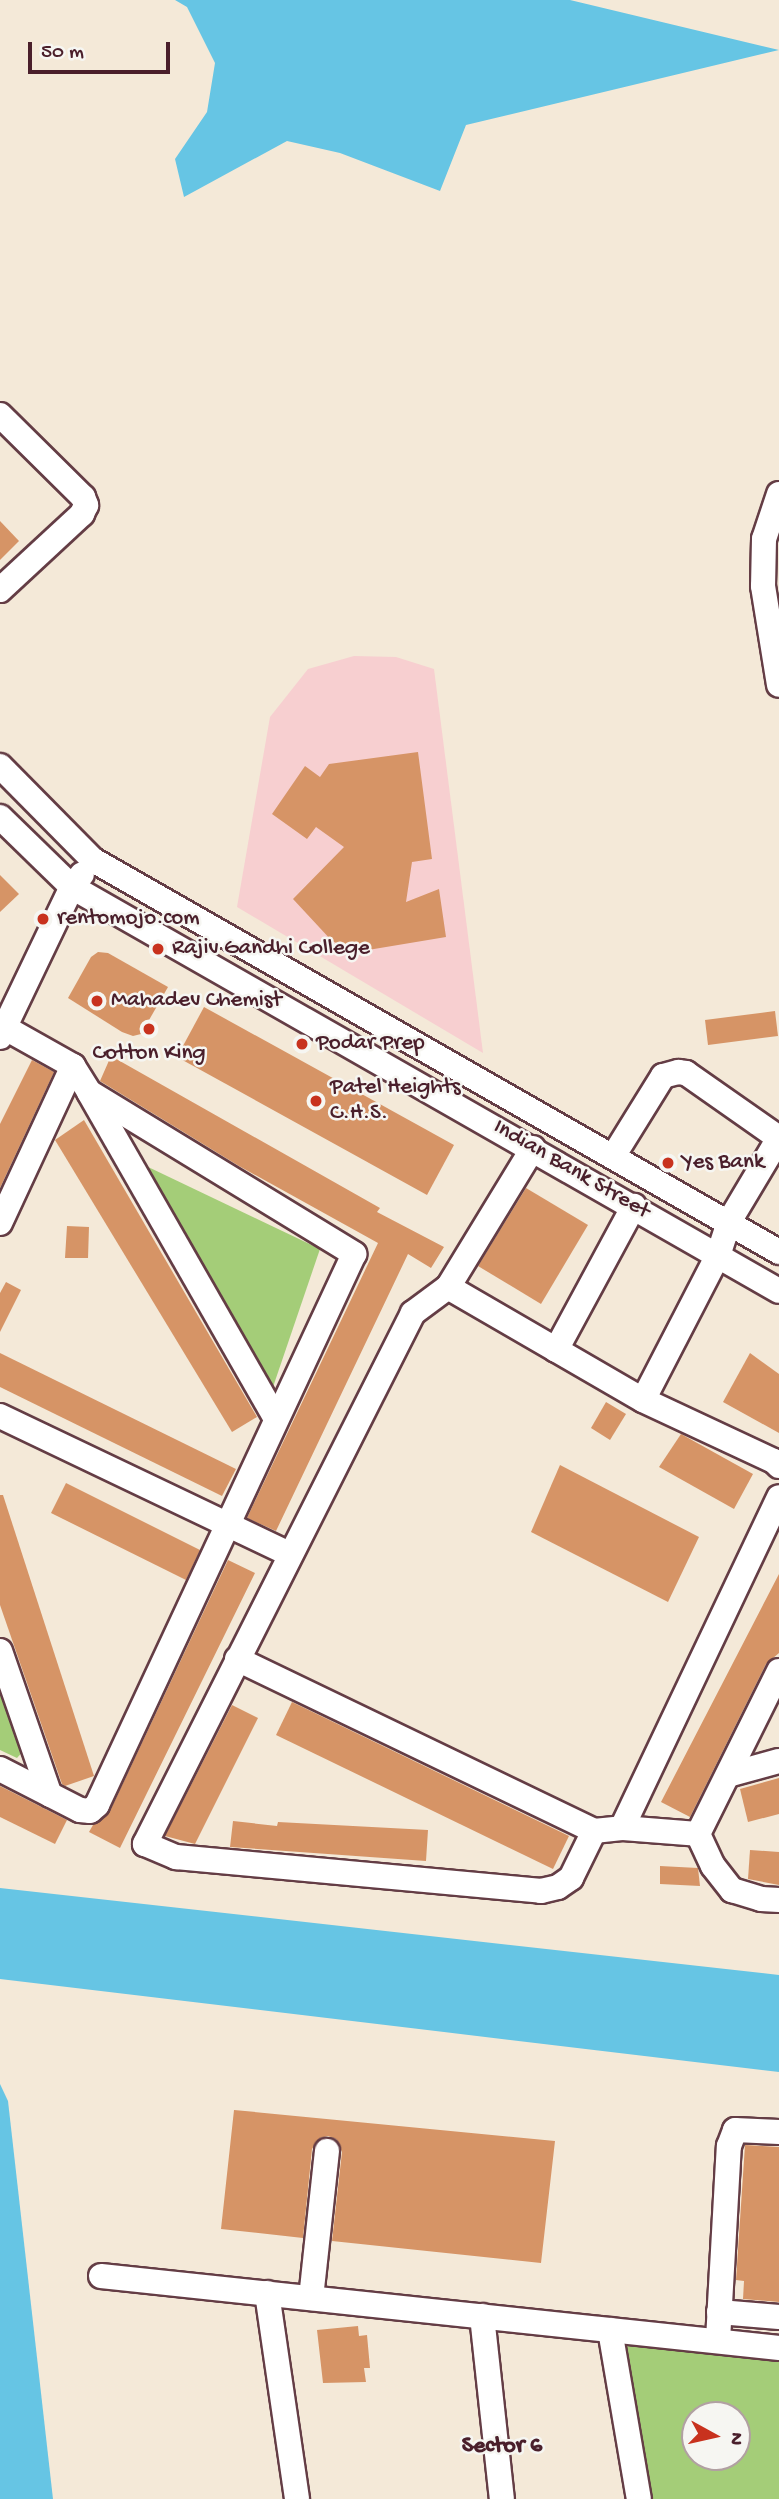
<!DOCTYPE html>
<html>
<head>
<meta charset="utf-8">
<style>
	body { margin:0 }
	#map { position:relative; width:779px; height:2499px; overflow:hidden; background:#f4e9d8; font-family:"Gochi Hand",sans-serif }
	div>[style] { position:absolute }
	.built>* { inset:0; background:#f7cfd0 }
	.green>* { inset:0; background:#a4cd78 }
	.water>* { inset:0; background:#66c5e4 }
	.building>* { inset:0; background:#d69466 }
	.roads { filter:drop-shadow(2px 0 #643d45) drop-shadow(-2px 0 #643d45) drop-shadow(0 2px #643d45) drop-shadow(0 -2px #643d45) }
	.minor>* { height:24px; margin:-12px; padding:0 12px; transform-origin:12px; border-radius:12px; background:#fff }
	.dots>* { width:19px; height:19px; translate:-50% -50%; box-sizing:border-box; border:4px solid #f6f6f2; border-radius:50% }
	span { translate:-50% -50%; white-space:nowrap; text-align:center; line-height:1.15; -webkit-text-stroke:5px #f6f6f2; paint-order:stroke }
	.poi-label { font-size:23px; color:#4a1f2b }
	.left { translate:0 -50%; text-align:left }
	.street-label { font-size:23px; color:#4a1f2b }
	.neighbourhood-label { font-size:24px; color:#4a1f2b; font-weight:700 }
	.north { position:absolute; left:681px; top:2401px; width:70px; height:70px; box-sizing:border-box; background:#f6f6f2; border:2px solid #b1a0a2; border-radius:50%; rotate:98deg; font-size:19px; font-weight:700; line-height:28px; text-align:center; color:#4a1f2b }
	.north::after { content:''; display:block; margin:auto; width:24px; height:32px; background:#c8321e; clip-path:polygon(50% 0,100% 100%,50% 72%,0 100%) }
	.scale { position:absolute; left:28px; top:42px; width:142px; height:32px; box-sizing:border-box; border:4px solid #4a1f2b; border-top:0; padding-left:9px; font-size:21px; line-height:24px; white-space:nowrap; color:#4a1f2b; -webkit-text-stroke:5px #f6f6f2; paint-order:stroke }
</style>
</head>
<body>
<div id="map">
	<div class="built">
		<div style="clip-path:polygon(354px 656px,396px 657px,434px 669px,483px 1053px,237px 907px,270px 717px,308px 669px)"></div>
	</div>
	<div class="green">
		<div style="clip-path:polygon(144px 1165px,320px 1249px,273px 1387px)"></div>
		<div style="clip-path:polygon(0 1685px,25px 1749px,17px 1758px,0 1750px)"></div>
		<div style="clip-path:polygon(evenodd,620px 2330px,779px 2346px,779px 2499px,647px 2499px,620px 2330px,695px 2415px,737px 2415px,737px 2457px,695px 2457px,695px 2415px)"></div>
	</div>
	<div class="water">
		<div style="clip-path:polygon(175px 0,570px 0,779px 50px,466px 125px,440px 191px,340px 153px,287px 141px,184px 197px,175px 159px,207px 112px,215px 63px,187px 7px)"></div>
		<div style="clip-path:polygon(0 1888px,779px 1975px,779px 2072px,0 1979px)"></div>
		<div style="clip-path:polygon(0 2084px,8px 2101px,53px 2499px,0 2499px)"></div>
	</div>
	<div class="building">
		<div style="clip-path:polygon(0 521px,19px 541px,0 560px)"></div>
		<div style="clip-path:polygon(418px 752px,432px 859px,412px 862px,406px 902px,439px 889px,446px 937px,356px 952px,332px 941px,293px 899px,344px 847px,316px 827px,307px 839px,272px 814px,305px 766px,320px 777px,329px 764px)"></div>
		<div style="clip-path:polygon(0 875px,19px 894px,0 912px)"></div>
		<div style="clip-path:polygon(98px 952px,108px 953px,168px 987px,141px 1034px,133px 1036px,122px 1032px,68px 998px,91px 957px)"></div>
		<div style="clip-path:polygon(204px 1007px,454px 1145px,427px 1195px,177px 1057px)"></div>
		<div style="clip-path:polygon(775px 1011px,778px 1036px,708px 1045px,705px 1020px)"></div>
		<div style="clip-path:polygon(111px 1056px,380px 1208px,377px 1212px,444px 1247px,431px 1268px,408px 1254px,276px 1531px,247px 1518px,378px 1243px,239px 1166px,100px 1081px)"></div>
		<div style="clip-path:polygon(32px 1060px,54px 1072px,0 1188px,0 1124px)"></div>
		<div style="clip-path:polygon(84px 1120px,257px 1417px,232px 1432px,55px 1140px)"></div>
		<div style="clip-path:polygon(526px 1188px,588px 1225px,541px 1304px,478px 1266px)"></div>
		<div style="clip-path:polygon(67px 1226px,89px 1227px,88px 1258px,65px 1258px)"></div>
		<div style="clip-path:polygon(6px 1282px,21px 1290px,0 1332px,0 1293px)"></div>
		<div style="clip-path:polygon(0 1353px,236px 1469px,222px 1496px,0 1387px)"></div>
		<div style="clip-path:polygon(750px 1353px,779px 1374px,779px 1433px,723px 1402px)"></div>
		<div style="clip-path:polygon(606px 1402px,626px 1414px,610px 1440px,591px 1428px)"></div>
		<div style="clip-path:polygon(681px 1434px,753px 1474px,734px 1509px,659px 1467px)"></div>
		<div style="clip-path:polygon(560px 1465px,699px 1537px,668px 1602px,531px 1532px)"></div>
		<div style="clip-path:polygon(66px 1483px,200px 1550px,186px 1580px,51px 1513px)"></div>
		<div style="clip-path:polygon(0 1495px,3px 1495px,94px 1776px,65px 1786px,62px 1784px,0 1605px)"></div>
		<div style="clip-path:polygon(228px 1560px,255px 1573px,120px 1848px,89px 1832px,93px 1825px,110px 1811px)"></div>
		<div style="clip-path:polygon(779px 1574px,779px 1653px,766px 1664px,690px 1817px,661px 1802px)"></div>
		<div style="clip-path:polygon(292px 1702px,569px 1836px,553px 1869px,276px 1735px)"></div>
		<div style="clip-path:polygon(232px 1705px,258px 1718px,195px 1844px,165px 1836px)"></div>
		<div style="clip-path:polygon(779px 1778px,779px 1814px,748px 1822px,740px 1789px)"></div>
		<div style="clip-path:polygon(0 1786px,67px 1820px,55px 1844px,0 1817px)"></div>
		<div style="clip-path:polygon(233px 1821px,277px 1826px,278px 1822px,428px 1830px,426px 1861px,230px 1847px)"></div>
		<div style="clip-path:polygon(750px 1850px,779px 1852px,779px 1885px,748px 1879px)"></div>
		<div style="clip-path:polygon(660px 1866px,698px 1868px,700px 1886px,660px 1884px)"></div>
		<div style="clip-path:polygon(234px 2110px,555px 2141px,541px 2263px,332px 2241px,342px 2152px,336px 2139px,328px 2136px,320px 2138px,312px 2149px,303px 2238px,221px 2229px)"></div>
		<div style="clip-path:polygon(745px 2145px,779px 2147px,779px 2302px,743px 2299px,744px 2281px,736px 2280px)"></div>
		<div style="clip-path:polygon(358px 2326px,359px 2336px,367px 2335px,370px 2368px,364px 2368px,366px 2382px,323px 2383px,317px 2330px)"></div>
	</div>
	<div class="roads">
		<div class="minor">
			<div style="left:0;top:415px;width:117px;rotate:44.7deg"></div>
			<div style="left:83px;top:497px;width:9px;rotate:69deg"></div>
			<div style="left:86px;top:505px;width:10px;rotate:114deg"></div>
			<div style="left:82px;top:514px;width:112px;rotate:137.2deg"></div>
			<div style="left:779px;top:494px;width:47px;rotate:108.4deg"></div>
			<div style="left:764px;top:539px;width:47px;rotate:91.2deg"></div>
			<div style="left:763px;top:586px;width:100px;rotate:80.8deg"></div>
			<div style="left:0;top:766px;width:132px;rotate:45.3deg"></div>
			<div style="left:93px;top:860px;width:790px;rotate:29.74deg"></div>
			<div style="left:0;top:817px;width:100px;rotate:44.2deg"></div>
			<div style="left:72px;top:887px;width:814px;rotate:29.74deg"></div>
			<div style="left:0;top:1025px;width:84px;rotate:29.3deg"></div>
			<div style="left:0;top:1037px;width:166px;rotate:-64.4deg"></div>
			<div style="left:72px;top:887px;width:16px;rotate:-52deg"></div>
			<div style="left:90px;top:1094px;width:374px;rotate:60.2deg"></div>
			<div style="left:533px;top:1148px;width:163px;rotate:121.4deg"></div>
			<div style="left:448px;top:1287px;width:44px;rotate:143.4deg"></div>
			<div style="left:413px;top:1313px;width:595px;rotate:116.78deg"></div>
			<div style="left:145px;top:1844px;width:34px;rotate:23deg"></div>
			<div style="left:176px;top:1857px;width:367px;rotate:5.3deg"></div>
			<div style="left:541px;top:1891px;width:17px;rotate:-13deg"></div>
			<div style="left:558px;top:1887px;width:16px;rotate:-35deg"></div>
			<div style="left:571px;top:1878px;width:52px;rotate:-63.9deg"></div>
			<div style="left:614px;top:1155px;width:93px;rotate:-58.2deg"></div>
			<div style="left:663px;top:1076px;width:16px;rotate:-15deg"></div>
			<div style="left:678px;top:1072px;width:8px;rotate:7deg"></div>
			<div style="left:686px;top:1073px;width:113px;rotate:35deg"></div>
			<div style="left:779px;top:1138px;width:98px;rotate:120.8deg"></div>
			<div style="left:729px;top:1222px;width:35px;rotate:108deg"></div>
			<div style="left:718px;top:1255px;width:163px;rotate:117.3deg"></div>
			<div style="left:0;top:1223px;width:173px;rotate:-65.1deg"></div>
			<div style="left:73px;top:1066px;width:31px;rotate:58deg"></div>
			<div style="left:89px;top:1092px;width:311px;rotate:31.4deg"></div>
			<div style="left:354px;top:1254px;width:608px;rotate:115.01deg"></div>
			<div style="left:97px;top:1805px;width:9px;rotate:139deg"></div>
			<div style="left:90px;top:1811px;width:10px;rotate:-174deg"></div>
			<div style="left:80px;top:1810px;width:90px;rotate:-152.9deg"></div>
			<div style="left:448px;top:1287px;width:225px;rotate:30.1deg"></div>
			<div style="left:643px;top:1400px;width:145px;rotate:25deg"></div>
			<div style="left:774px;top:1461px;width:7px;rotate:45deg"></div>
			<div style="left:556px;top:1350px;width:164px;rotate:-61.6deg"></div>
			<div style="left:0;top:1416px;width:320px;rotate:25.5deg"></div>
			<div style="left:0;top:1651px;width:152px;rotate:70.9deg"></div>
			<div style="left:237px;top:1659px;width:396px;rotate:25.7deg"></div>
			<div style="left:594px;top:1831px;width:28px;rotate:-6deg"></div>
			<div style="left:622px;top:1828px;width:76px;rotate:4.5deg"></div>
			<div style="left:728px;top:1775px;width:53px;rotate:-15.4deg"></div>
			<div style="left:622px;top:1828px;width:366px;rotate:-64.6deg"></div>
			<div style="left:698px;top:1834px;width:182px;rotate:-63.6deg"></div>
			<div style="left:698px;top:1834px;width:35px;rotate:65deg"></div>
			<div style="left:713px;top:1866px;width:31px;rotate:52deg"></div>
			<div style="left:732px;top:1890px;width:30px;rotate:17deg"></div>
			<div style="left:761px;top:1899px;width:18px;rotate:3deg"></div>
			<div style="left:101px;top:2276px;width:682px;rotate:6.06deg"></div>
			<div style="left:267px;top:2293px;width:208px;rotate:81.7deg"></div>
			<div style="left:311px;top:2298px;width:148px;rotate:-83.8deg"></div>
			<div style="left:719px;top:2312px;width:60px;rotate:4.8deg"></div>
			<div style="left:482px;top:2316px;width:184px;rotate:83.8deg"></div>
			<div style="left:610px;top:2330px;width:171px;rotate:80.3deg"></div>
			<div style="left:718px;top:2340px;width:194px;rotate:-86.8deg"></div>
			<div style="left:729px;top:2146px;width:17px;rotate:-69deg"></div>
			<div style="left:735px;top:2130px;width:44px;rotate:2.6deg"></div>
		</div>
	</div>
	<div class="dots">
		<div style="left:43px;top:919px;background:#c8321e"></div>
		<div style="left:158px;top:949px;background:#c8321e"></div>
		<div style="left:97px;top:1001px;background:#c8321e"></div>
		<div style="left:149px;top:1029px;background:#c8321e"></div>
		<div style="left:302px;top:1044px;background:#c8321e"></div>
		<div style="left:316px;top:1101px;background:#c8321e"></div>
		<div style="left:668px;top:1163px;background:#c8321e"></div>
	</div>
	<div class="poi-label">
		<span class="left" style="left:57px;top:919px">rentomojo.com</span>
		<span class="left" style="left:172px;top:949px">Rajiv Gandhi College</span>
		<span class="left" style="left:111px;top:1001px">Mahadev Chemist</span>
		<span class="left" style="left:316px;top:1044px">Podar Prep</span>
		<span style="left:149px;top:1054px">Cotton King</span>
		<span class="left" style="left:330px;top:1101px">Patel Heights<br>C.H.S.</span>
		<span class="left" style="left:682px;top:1163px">Yes Bank</span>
	</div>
	<div class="street-label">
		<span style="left:571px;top:1170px;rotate:30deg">Indian Bank Street</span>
	</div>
	<div class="neighbourhood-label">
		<span style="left:502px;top:2447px">Sector 6</span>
	</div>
	<div class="north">N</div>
	<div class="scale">50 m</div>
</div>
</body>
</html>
